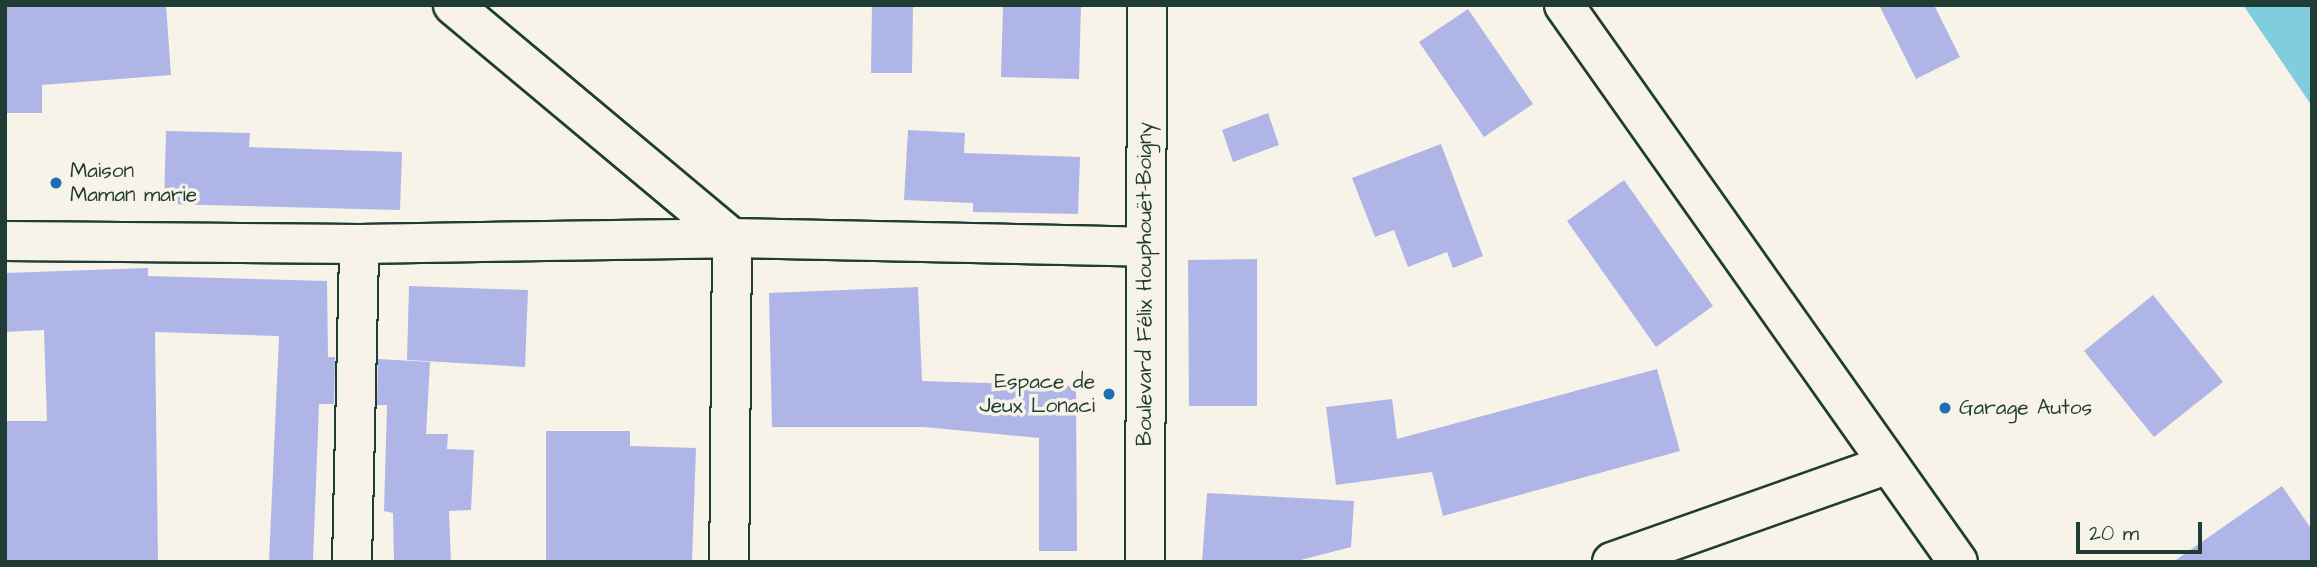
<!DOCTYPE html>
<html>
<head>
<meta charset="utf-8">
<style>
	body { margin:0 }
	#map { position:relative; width:2317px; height:567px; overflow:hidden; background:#f7f3e8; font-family:"Architects Daughter",sans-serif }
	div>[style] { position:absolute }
	.water>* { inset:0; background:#7fcddd }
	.building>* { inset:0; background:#afb6e7 }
	.roads { filter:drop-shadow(2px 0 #1f3d34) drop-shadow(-2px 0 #1f3d34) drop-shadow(0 2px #1f3d34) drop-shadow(0 -2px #1f3d34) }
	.street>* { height:38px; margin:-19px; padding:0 19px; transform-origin:19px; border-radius:19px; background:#f7f3e8 }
	.secondary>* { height:38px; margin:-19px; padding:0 19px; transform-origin:19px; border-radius:19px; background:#f7f3e8 }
	.dots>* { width:19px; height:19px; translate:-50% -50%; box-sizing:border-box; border:4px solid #f7f3e8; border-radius:50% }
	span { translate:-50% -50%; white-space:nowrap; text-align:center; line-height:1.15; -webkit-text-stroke:7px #f7f3e8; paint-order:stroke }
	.poi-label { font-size:21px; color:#1f3d34 }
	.left { translate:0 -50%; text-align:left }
	.right { translate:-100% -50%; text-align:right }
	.street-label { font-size:21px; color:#1f3d34 }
	.frame { position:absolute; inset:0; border:7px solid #1f3d34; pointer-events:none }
	.scale { position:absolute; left:2076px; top:522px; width:126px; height:32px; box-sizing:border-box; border:4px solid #1f3d34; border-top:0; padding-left:9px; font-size:21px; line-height:24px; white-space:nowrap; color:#1f3d34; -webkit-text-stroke:5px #f7f3e8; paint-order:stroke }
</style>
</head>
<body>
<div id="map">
	<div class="water">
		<div style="clip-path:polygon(2243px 5px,2312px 5px,2312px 106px)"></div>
	</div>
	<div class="building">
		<div style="clip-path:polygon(5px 5px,166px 5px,171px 75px,42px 85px,42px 113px,5px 113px)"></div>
		<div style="clip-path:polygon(872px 5px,913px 5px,912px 73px,871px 73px)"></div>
		<div style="clip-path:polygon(1003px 5px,1081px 5px,1079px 79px,1001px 77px)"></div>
		<div style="clip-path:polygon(1879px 5px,1934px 5px,1960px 57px,1916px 79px)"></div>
		<div style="clip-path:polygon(1468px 9px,1533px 104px,1484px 137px,1419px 42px)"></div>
		<div style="clip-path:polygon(1268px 113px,1279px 145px,1233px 162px,1222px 130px)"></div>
		<div style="clip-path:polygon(908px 130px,965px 133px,964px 153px,1080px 157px,1078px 214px,973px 212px,973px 203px,904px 200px)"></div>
		<div style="clip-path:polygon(166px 131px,250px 133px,249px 147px,402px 152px,400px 210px,164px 204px)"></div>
		<div style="clip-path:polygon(1441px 144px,1483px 256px,1453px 268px,1447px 252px,1408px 267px,1394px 230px,1375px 237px,1352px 178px)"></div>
		<div style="clip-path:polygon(1624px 180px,1713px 306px,1656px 347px,1567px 221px)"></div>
		<div style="clip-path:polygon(1257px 259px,1257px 406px,1189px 406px,1188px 260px)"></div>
		<div style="clip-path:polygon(148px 268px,148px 276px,327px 281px,328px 357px,335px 357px,334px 404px,319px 404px,313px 562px,269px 562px,279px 336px,155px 332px,158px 562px,5px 562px,5px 421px,47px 421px,44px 330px,5px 332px,5px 273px)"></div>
		<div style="clip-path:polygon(409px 286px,528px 290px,525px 367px,407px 360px)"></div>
		<div style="clip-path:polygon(918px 287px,922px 381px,1076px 386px,1077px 551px,1039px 551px,1039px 438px,924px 427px,772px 427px,769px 293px)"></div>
		<div style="clip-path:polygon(2153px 295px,2223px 382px,2154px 437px,2084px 351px)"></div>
		<div style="clip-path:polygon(378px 359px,430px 362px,426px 434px,448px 434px,447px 449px,474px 450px,471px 510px,449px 511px,451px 562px,394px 562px,393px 513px,384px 511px,387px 405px,377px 405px)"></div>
		<div style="clip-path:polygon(1657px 369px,1680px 451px,1443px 516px,1432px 472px,1336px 485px,1326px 407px,1392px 399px,1397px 439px)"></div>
		<div style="clip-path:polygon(546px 431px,630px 431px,630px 446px,696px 448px,692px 562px,546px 562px)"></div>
		<div style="clip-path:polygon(2282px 486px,2312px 530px,2312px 562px,2173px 562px)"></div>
		<div style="clip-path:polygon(1207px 493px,1354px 501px,1351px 547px,1293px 562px,1202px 562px)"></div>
	</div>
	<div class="roads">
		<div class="street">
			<div style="left:453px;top:5px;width:363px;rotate:39.9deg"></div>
			<div style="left:732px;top:238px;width:324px;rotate:90.5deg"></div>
			<div style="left:1564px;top:5px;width:682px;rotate:54.73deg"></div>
			<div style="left:5px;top:241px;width:354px;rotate:0.5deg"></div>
			<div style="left:359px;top:244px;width:373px;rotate:-0.9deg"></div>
			<div style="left:732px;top:238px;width:413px;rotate:1.2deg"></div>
			<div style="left:352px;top:562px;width:318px;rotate:-88.7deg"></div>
			<div style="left:1612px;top:562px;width:291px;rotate:-19.5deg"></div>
		</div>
		<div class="secondary">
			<div style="left:1145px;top:562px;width:557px;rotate:-89.79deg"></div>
		</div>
	</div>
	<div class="dots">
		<div style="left:56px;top:183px;background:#1f6fb2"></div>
		<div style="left:1109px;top:394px;background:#1f6fb2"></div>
		<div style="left:1945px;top:408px;background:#1f6fb2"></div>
	</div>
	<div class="poi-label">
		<span class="left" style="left:70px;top:183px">Maison<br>Maman marie</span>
		<span class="right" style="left:1095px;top:394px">Espace de<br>Jeux Lonaci</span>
		<span class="left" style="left:1959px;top:408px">Garage Autos</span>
	</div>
	<div class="street-label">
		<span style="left:1145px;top:284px;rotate:-90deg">Boulevard Félix Houphouët-Boigny</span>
	</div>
	<div class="frame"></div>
	<div class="scale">20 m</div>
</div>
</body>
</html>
